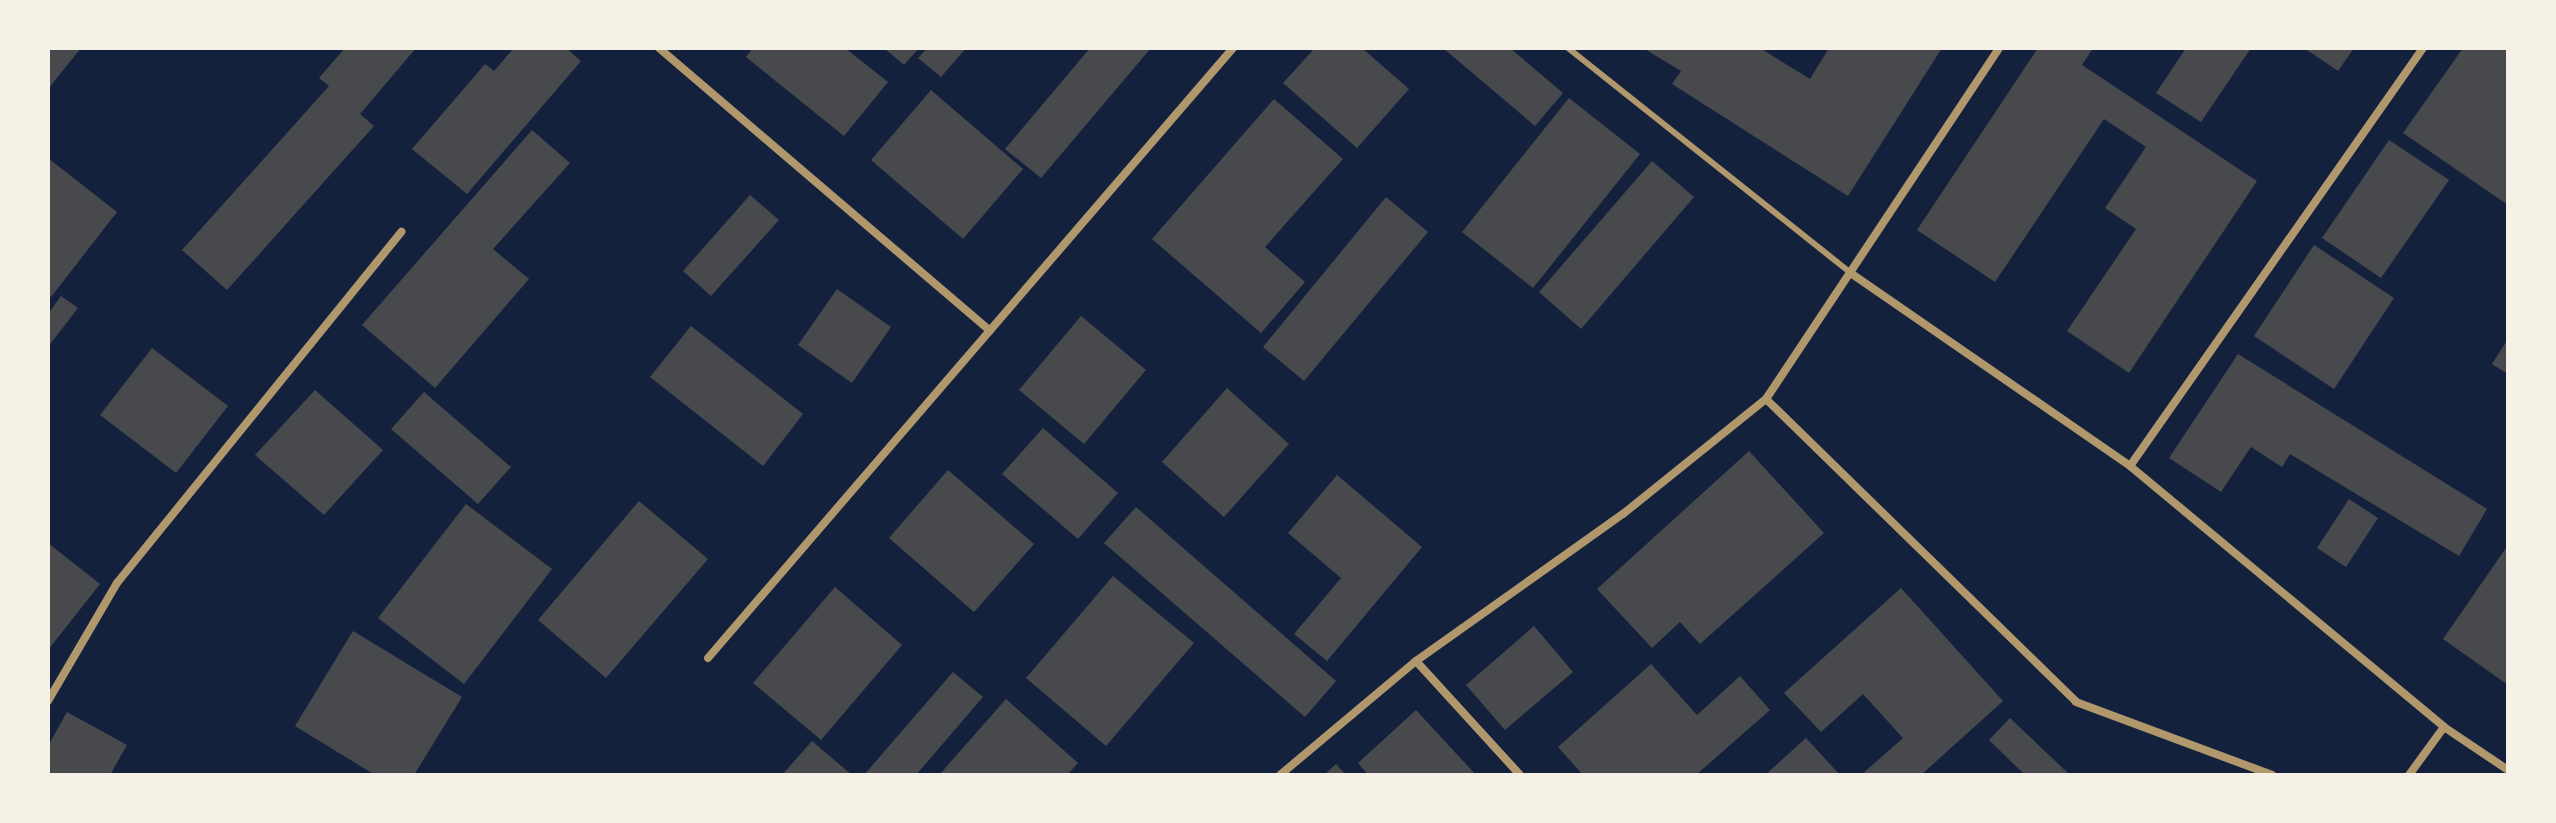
<!DOCTYPE html>
<html>
<head>
<meta charset="utf-8">
<style>
	body { margin:0 }
	#map { position:relative; width:2556px; height:823px; overflow:hidden; background:#14213d; font-family:"Sofia Sans Condensed",sans-serif }
	div>[style] { position:absolute }
	.building>* { inset:0; background:#48494c }
	.service>* { height:6px; margin:-3px; padding:0 3px; transform-origin:3px; border-radius:3px; background:#b1986c }
	.minor>* { height:8px; margin:-4px; padding:0 4px; transform-origin:4px; border-radius:4px; background:#b1986c }
	span { translate:-50% -50%; white-space:nowrap; text-align:center; line-height:1.15; -webkit-text-stroke:8px #f6f1e7; paint-order:stroke }
	.frame { position:absolute; inset:0; border:50px solid #f6f1e7; pointer-events:none }
</style>
</head>
<body>
<div id="map">
	<div class="building">
		<div style="clip-path:polygon(48px 48px,81px 48px,48px 89px)"></div>
		<div style="clip-path:polygon(345px 48px,416px 48px,360px 114px,374px 126px,227px 290px,182px 250px,329px 86px,319px 78px)"></div>
		<div style="clip-path:polygon(514px 48px,566px 48px,581px 61px,467px 194px,412px 149px,485px 64px,494px 71px)"></div>
		<div style="clip-path:polygon(753px 48px,845px 48px,888px 82px,844px 136px,746px 57px)"></div>
		<div style="clip-path:polygon(884px 48px,919px 48px,904px 65px)"></div>
		<div style="clip-path:polygon(927px 48px,966px 48px,941px 77px,918px 58px)"></div>
		<div style="clip-path:polygon(1090px 48px,1151px 48px,1041px 178px,1005px 149px)"></div>
		<div style="clip-path:polygon(1315px 48px,1362px 48px,1409px 89px,1357px 148px,1283px 83px)"></div>
		<div style="clip-path:polygon(1443px 48px,1510px 48px,1563px 93px,1535px 126px)"></div>
		<div style="clip-path:polygon(1643px 48px,1760px 48px,1810px 79px,1829px 48px,1942px 48px,1848px 196px,1672px 84px,1681px 71px)"></div>
		<div style="clip-path:polygon(2038px 48px,2093px 48px,2082px 65px,2257px 181px,2129px 373px,2067px 331px,2136px 229px,2105px 208px,2146px 147px,2104px 119px,1995px 282px,1917px 230px)"></div>
		<div style="clip-path:polygon(2186px 48px,2251px 48px,2201px 122px,2156px 93px)"></div>
		<div style="clip-path:polygon(2304px 48px,2354px 48px,2338px 71px)"></div>
		<div style="clip-path:polygon(2463px 48px,2508px 48px,2508px 205px,2403px 133px)"></div>
		<div style="clip-path:polygon(931px 90px,1023px 169px,963px 239px,871px 160px)"></div>
		<div style="clip-path:polygon(1569px 98px,1640px 154px,1533px 288px,1462px 232px)"></div>
		<div style="clip-path:polygon(1274px 99px,1343px 159px,1265px 247px,1305px 282px,1261px 333px,1152px 239px)"></div>
		<div style="clip-path:polygon(532px 130px,570px 163px,493px 249px,529px 279px,435px 388px,362px 325px)"></div>
		<div style="clip-path:polygon(2389px 140px,2449px 180px,2381px 278px,2322px 238px)"></div>
		<div style="clip-path:polygon(48px 158px,117px 212px,51px 297px,48px 295px)"></div>
		<div style="clip-path:polygon(1652px 161px,1694px 197px,1581px 329px,1539px 292px)"></div>
		<div style="clip-path:polygon(750px 195px,779px 220px,711px 296px,683px 271px)"></div>
		<div style="clip-path:polygon(1386px 197px,1428px 232px,1304px 381px,1263px 347px)"></div>
		<div style="clip-path:polygon(2314px 245px,2394px 298px,2334px 389px,2254px 336px)"></div>
		<div style="clip-path:polygon(837px 289px,891px 327px,852px 383px,798px 345px)"></div>
		<div style="clip-path:polygon(61px 296px,78px 308px,48px 347px,48px 314px)"></div>
		<div style="clip-path:polygon(1081px 316px,1146px 370px,1084px 444px,1019px 390px)"></div>
		<div style="clip-path:polygon(691px 326px,803px 414px,763px 466px,650px 377px)"></div>
		<div style="clip-path:polygon(2508px 339px,2508px 374px,2492px 364px)"></div>
		<div style="clip-path:polygon(152px 348px,228px 406px,176px 473px,100px 415px)"></div>
		<div style="clip-path:polygon(2238px 354px,2487px 509px,2459px 556px,2290px 454px,2282px 467px,2251px 447px,2221px 492px,2169px 458px)"></div>
		<div style="clip-path:polygon(1227px 388px,1289px 444px,1224px 517px,1162px 462px)"></div>
		<div style="clip-path:polygon(315px 390px,383px 450px,324px 515px,255px 455px)"></div>
		<div style="clip-path:polygon(424px 392px,511px 467px,478px 504px,391px 429px)"></div>
		<div style="clip-path:polygon(1043px 428px,1118px 493px,1078px 539px,1002px 474px)"></div>
		<div style="clip-path:polygon(1749px 451px,1824px 533px,1700px 644px,1680px 622px,1652px 648px,1597px 589px)"></div>
		<div style="clip-path:polygon(948px 470px,1034px 544px,974px 612px,889px 538px)"></div>
		<div style="clip-path:polygon(1337px 475px,1422px 547px,1327px 661px,1294px 634px,1341px 578px,1288px 533px)"></div>
		<div style="clip-path:polygon(2349px 499px,2378px 518px,2346px 567px,2317px 548px)"></div>
		<div style="clip-path:polygon(639px 501px,708px 559px,606px 678px,538px 620px)"></div>
		<div style="clip-path:polygon(466px 504px,552px 569px,464px 684px,378px 618px)"></div>
		<div style="clip-path:polygon(1136px 507px,1336px 681px,1305px 717px,1104px 543px)"></div>
		<div style="clip-path:polygon(48px 543px,100px 584px,48px 650px)"></div>
		<div style="clip-path:polygon(2508px 545px,2508px 685px,2443px 639px)"></div>
		<div style="clip-path:polygon(1113px 576px,1194px 643px,1106px 746px,1026px 678px)"></div>
		<div style="clip-path:polygon(835px 587px,902px 645px,821px 740px,753px 683px)"></div>
		<div style="clip-path:polygon(1901px 588px,2003px 701px,1921px 775px,1861px 775px,1903px 738px,1863px 694px,1821px 732px,1784px 693px)"></div>
		<div style="clip-path:polygon(1534px 626px,1573px 672px,1505px 730px,1466px 685px)"></div>
		<div style="clip-path:polygon(353px 631px,462px 697px,414px 775px,375px 775px,295px 726px)"></div>
		<div style="clip-path:polygon(1651px 664px,1697px 715px,1740px 676px,1770px 710px,1696px 775px,1583px 775px,1558px 747px)"></div>
		<div style="clip-path:polygon(953px 672px,983px 697px,916px 775px,864px 775px)"></div>
		<div style="clip-path:polygon(1006px 699px,1078px 763px,1067px 775px,939px 775px)"></div>
		<div style="clip-path:polygon(1416px 710px,1476px 775px,1368px 775px,1358px 763px)"></div>
		<div style="clip-path:polygon(67px 712px,127px 745px,110px 775px,48px 775px,48px 746px)"></div>
		<div style="clip-path:polygon(2010px 718px,2070px 775px,2025px 775px,1989px 740px)"></div>
		<div style="clip-path:polygon(1806px 738px,1840px 775px,1765px 775px)"></div>
		<div style="clip-path:polygon(812px 741px,852px 775px,782px 775px)"></div>
		<div style="clip-path:polygon(1336px 764px,1346px 775px,1324px 775px)"></div>
	</div>
	<div class="service">
		<div style="left:1568px;top:48px;width:363px;rotate:38.5deg"></div>
	</div>
	<div class="minor">
		<div style="left:659px;top:48px;width:435px;rotate:40.5deg"></div>
		<div style="left:2423px;top:48px;width:510px;rotate:125.03deg"></div>
		<div style="left:2130px;top:466px;width:408px;rotate:39.7deg"></div>
		<div style="left:1852px;top:274px;width:338px;rotate:34.6deg"></div>
		<div style="left:1766px;top:399px;width:433px;rotate:44.3deg"></div>
		<div style="left:2076px;top:702px;width:209px;rotate:20.4deg"></div>
		<div style="left:708px;top:658px;width:805px;rotate:-49.28deg"></div>
		<div style="left:1416px;top:661px;width:154px;rotate:47.6deg"></div>
		<div style="left:48px;top:701px;width:137px;rotate:-59.7deg"></div>
		<div style="left:117px;top:583px;width:452px;rotate:-51deg"></div>
		<div style="left:1280px;top:775px;width:177px;rotate:-40deg"></div>
		<div style="left:1416px;top:661px;width:254px;rotate:-35.4deg"></div>
		<div style="left:1623px;top:514px;width:184px;rotate:-38.8deg"></div>
		<div style="left:1766px;top:399px;width:421px;rotate:-56.4deg"></div>
		<div style="left:2409px;top:775px;width:59px;rotate:-53.9deg"></div>
		<div style="left:2444px;top:727px;width:77px;rotate:33.9deg"></div>
	</div>
	<div class="frame"></div>
</div>
</body>
</html>
